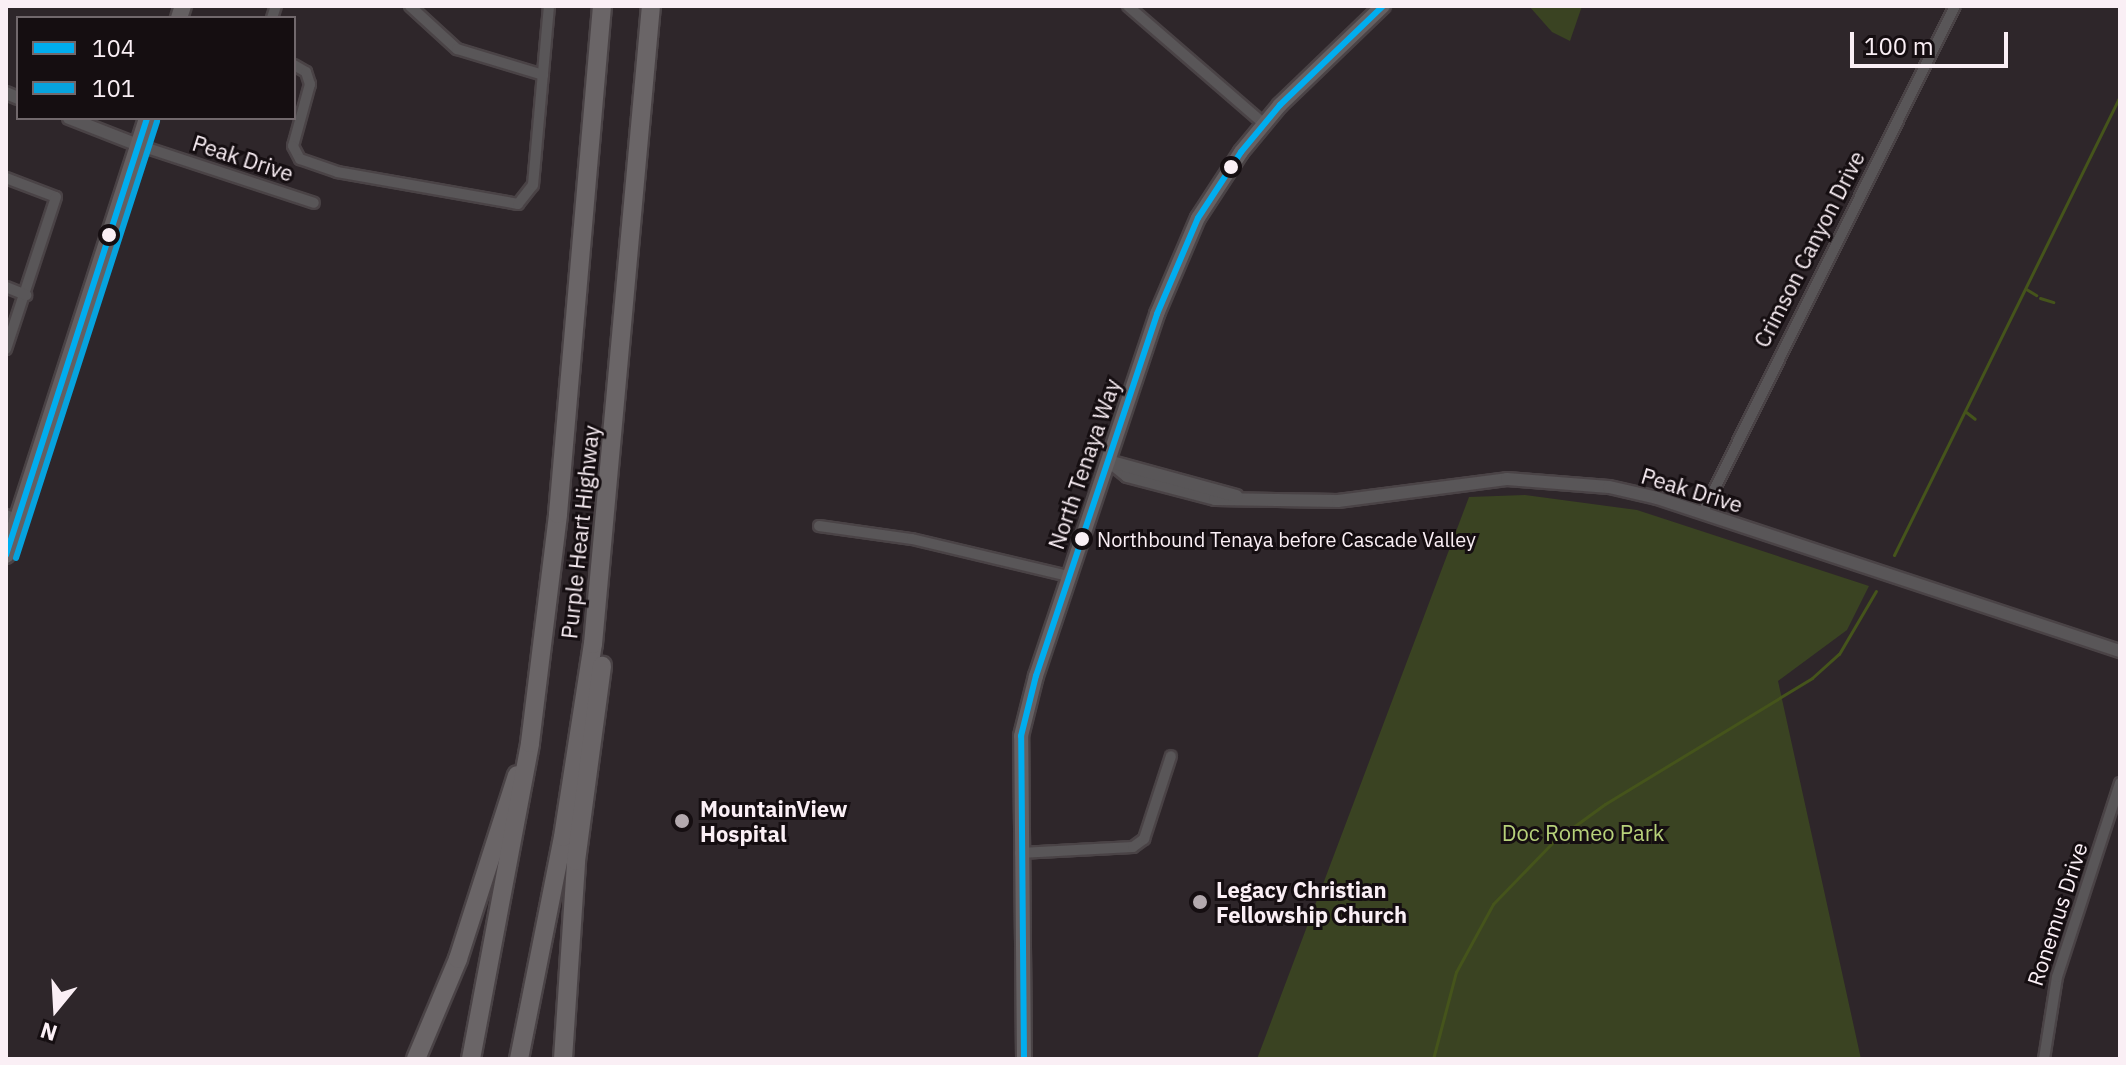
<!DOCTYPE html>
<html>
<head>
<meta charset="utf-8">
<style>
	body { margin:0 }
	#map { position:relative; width:2126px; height:1065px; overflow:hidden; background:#2e262a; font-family:"IBM Plex Sans",sans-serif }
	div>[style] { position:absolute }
	.green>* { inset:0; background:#3a4322 }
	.stream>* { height:3px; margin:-1.5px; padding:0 1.5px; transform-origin:1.5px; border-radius:1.5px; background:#45541b }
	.roads { filter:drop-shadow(2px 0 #4a4346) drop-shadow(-2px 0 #4a4346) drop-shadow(0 2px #4a4346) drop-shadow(0 -2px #4a4346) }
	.minor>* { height:10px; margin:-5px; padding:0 5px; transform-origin:5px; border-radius:5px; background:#595658 }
	.tertiary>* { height:12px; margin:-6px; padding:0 6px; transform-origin:6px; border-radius:6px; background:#595658 }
	.secondary>* { height:14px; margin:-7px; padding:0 7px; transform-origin:7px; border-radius:7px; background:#656163 }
	.primary>* { height:16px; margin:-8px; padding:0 8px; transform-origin:8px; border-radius:8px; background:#645f61 }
	.motorway>* { height:18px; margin:-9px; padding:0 9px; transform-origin:9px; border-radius:9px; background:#6a6567 }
	.bus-1>* { height:6px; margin:-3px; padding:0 3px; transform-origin:3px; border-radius:3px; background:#00adef }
	.bus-2>* { height:6px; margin:-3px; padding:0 3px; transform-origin:3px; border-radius:3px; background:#06a3de }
	.dots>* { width:22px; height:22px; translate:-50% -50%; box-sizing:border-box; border:4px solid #150e11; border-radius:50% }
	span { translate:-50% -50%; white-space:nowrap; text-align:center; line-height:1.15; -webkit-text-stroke:6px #150e11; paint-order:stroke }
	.bus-label { font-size:20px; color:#faeff5 }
	.left { translate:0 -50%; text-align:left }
	.street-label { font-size:22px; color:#faeff5 }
	.poi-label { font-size:22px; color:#faeff5; font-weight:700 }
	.park-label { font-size:22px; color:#b7d17a }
	.frame { position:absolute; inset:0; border:8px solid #faeff5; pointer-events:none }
	.legend { position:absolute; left:16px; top:16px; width:280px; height:104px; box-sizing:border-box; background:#150e11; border:2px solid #71686c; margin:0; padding:10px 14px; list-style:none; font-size:24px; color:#faeff5 }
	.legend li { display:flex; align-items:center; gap:16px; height:40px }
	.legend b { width:40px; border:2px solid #71686c }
	.north { position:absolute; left:16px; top:969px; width:80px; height:80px; -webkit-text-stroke:6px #150e11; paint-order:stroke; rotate:198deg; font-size:22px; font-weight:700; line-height:32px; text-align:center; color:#faeff5 }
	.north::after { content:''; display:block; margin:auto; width:28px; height:36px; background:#faeff5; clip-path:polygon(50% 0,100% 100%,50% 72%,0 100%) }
	.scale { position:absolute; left:1850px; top:32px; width:158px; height:36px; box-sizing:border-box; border:4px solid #faeff5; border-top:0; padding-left:10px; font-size:24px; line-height:28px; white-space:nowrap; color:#faeff5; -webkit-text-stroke:6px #150e11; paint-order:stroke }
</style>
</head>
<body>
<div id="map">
	<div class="green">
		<div style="clip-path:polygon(1529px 6px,1582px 6px,1570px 41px,1552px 32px)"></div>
		<div style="clip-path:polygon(1525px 495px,1637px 510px,1869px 586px,1847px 630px,1778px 681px,1861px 1059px,1257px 1059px,1469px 497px)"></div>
	</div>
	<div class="stream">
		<div style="left:2026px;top:289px;width:12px;rotate:31deg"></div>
		<div style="left:2040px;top:298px;width:14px;rotate:17deg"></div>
		<div style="left:1966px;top:412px;width:11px;rotate:38deg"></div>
		<div style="left:1894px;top:555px;width:512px;rotate:-63.79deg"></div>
		<div style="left:1433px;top:1059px;width:90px;rotate:-75.2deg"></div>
		<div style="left:1456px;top:972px;width:77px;rotate:-61.4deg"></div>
		<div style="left:1493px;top:904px;width:88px;rotate:-45.9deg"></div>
		<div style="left:1554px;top:841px;width:63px;rotate:-36deg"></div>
		<div style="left:1605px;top:804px;width:242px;rotate:-31.3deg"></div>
		<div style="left:1812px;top:678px;width:36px;rotate:-42deg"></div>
		<div style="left:1839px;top:654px;width:73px;rotate:-59.6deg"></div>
	</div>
	<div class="roads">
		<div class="minor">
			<div style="left:410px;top:6px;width:64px;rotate:42.5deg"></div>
			<div style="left:457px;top:49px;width:90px;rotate:16.8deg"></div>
			<div style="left:1128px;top:6px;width:179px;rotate:40.9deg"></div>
			<div style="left:272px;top:18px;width:13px;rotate:-72deg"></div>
			<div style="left:294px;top:65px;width:14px;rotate:30deg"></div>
			<div style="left:306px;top:72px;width:13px;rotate:72deg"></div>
			<div style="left:310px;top:84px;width:64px;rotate:105.3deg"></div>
			<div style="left:293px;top:146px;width:15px;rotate:62deg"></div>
			<div style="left:300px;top:159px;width:39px;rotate:19deg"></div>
			<div style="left:337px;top:172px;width:184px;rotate:10deg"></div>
			<div style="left:518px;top:204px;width:24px;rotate:-52deg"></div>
			<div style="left:533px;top:185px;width:180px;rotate:-84.9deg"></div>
			<div style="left:138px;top:145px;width:185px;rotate:18.2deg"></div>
			<div style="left:6px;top:178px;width:53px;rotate:20.8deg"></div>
			<div style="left:56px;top:197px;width:160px;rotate:108.2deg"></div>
			<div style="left:6px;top:287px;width:22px;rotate:22deg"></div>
			<div style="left:1703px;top:512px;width:565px;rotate:-63.53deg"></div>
			<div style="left:6px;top:515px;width:12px;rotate:24deg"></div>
			<div style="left:819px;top:526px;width:94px;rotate:8deg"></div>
			<div style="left:912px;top:539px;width:161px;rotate:13.3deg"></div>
			<div style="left:1020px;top:853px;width:113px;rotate:-3deg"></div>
			<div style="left:1133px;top:847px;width:14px;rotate:-36deg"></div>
			<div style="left:1144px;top:839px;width:87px;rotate:-72deg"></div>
			<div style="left:2044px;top:1059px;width:83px;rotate:-81deg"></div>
			<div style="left:2057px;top:977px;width:204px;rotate:-72deg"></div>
		</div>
		<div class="tertiary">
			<div style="left:6px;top:93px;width:13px;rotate:23deg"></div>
			<div style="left:69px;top:118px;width:74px;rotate:21.4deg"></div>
			<div style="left:1110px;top:462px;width:22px;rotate:39deg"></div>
			<div style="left:1127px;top:476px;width:91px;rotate:14.6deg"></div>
			<div style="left:1215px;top:499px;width:123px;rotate:0.9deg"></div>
			<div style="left:1338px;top:501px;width:170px;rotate:-7.4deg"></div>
			<div style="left:1507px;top:479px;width:102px;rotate:4.5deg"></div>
			<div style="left:1609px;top:487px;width:49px;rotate:12.9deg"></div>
			<div style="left:1657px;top:498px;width:488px;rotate:18.3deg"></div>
			<div style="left:1112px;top:462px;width:129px;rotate:15.3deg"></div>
		</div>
		<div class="secondary">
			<div style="left:1024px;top:1059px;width:323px;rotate:-90.5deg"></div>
			<div style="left:1021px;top:736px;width:62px;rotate:-76deg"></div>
			<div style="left:1036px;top:676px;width:382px;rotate:-71.5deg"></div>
			<div style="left:1157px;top:314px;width:104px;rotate:-66.9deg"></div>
			<div style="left:1198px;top:218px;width:79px;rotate:-56.9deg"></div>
			<div style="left:1241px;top:152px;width:61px;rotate:-50.3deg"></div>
			<div style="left:1280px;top:105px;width:143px;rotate:-43.9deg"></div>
		</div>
		<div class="primary">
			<div style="left:179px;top:18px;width:13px;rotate:-72deg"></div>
			<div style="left:6px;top:555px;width:459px;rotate:-72.1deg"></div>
		</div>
		<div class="motorway">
			<div style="left:416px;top:1059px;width:108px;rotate:-67.2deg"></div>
			<div style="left:458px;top:959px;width:193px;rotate:-72.2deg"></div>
			<div style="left:471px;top:1059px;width:321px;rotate:-79.4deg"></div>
			<div style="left:530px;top:743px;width:231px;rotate:-83deg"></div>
			<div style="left:558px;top:514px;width:510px;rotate:-85.05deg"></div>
			<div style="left:519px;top:1059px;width:226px;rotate:-78.8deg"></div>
			<div style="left:563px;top:837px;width:195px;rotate:-81.2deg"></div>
			<div style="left:593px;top:644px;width:641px;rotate:-84.81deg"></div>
			<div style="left:563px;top:1059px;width:198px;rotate:-86.2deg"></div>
			<div style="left:576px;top:861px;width:197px;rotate:-82.4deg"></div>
		</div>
	</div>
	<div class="bus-1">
		<div style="left:6px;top:555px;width:459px;rotate:-72.1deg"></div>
		<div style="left:1024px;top:1059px;width:323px;rotate:-90.5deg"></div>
		<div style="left:1021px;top:736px;width:62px;rotate:-76deg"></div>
		<div style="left:1036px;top:676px;width:382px;rotate:-71.5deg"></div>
		<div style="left:1157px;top:314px;width:104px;rotate:-66.9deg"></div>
		<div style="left:1198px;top:218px;width:79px;rotate:-56.9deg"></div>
		<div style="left:1241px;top:152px;width:61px;rotate:-50.3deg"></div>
		<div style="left:1280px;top:105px;width:143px;rotate:-43.9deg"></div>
	</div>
	<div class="bus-2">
		<div style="left:16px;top:558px;width:459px;rotate:-72.1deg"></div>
	</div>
	<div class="dots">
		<div style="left:1231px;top:167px;background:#faeff5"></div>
		<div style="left:109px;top:235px;background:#faeff5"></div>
		<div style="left:1082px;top:539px;background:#faeff5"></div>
		<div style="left:682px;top:821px;background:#b3a9ae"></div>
		<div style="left:1200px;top:902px;background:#b3a9ae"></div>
	</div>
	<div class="bus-label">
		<span class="left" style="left:1097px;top:539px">Northbound Tenaya before Cascade Valley</span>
	</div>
	<div class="street-label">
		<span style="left:243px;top:158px;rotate:18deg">Peak Drive</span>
		<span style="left:1809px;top:249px;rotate:-63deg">Crimson Canyon Drive</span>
		<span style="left:1084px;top:464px;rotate:-71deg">North Tenaya Way</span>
		<span style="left:1692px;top:490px;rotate:17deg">Peak Drive</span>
		<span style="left:580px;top:532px;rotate:-84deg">Purple Heart Highway</span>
		<span style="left:2057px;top:914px;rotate:-72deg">Ronemus Drive</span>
	</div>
	<div class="poi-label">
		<span class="left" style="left:700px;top:821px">MountainView<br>Hospital</span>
		<span class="left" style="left:1216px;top:902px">Legacy Christian<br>Fellowship Church</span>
	</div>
	<div class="park-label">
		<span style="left:1583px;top:833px">Doc Romeo Park</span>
	</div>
	<div class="frame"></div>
	<ul class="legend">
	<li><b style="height:10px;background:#00adef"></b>104</li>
	<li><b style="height:10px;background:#06a3de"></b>101</li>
	</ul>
	<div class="north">N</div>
	<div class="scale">100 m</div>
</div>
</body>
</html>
